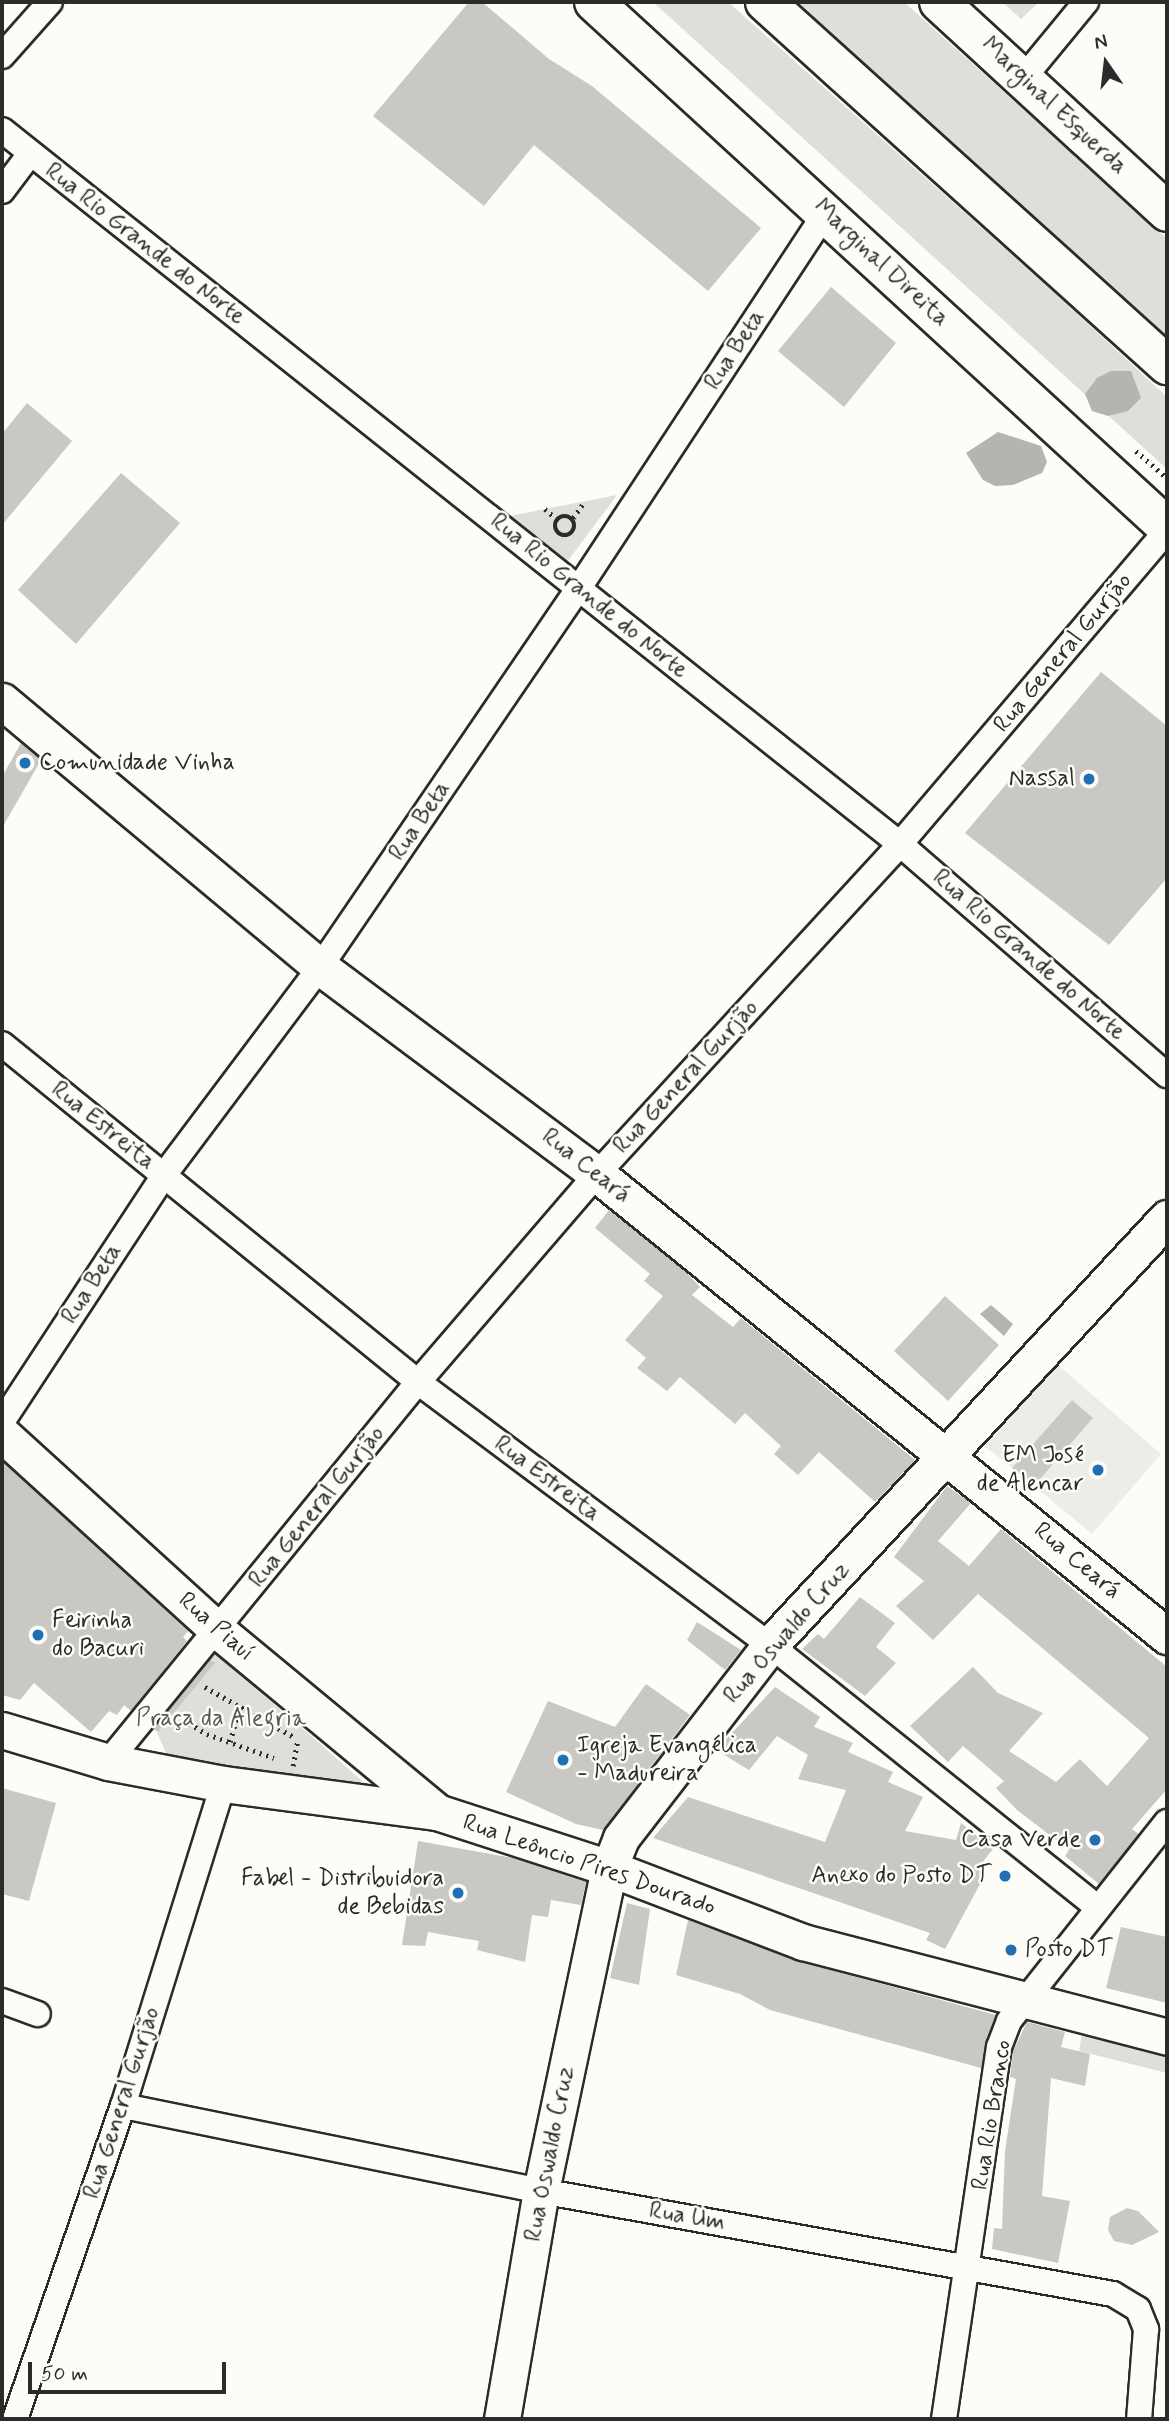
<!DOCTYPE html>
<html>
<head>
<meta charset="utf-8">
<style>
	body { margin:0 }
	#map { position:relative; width:1169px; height:2421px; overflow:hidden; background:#fdfcf7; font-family:Mynerve,sans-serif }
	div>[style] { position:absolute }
	.built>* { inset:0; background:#edece8 }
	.green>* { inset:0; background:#dfdeda }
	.water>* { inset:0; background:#b5b4b1 }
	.building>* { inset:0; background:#c9c8c4 }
	.path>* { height:4.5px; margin-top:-2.25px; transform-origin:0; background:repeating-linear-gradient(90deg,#2b2b2b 0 2px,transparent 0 7px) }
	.path>.ring { margin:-2.25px; padding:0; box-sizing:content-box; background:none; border:4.5px solid #2b2b2b; border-radius:50% }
	.roads { filter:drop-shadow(2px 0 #2b2b2b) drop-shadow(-2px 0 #2b2b2b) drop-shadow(0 2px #2b2b2b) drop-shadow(0 -2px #2b2b2b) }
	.street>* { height:24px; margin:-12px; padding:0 12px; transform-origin:12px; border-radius:12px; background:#fdfcf7 }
	.secondary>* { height:35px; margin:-17.5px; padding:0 17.5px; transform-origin:17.5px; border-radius:17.5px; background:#fdfcf7 }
	.primary>* { height:38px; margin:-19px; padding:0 19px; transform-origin:19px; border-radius:19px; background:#fdfcf7 }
	.highway>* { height:38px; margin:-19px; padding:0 19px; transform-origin:19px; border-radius:19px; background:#fdfcf7 }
	.dots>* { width:19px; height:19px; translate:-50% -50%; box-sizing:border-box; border:4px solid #fdfcf7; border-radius:50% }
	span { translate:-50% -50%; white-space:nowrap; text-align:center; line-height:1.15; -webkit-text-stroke:5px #fdfcf7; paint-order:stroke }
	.street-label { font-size:24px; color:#2b2b2b }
	.poi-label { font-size:24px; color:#2b2b2b }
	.left { translate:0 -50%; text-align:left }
	.right { translate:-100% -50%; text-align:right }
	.park-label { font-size:24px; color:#585857 }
	.frame { position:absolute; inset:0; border:4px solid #2b2b2b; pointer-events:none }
	.north { position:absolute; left:1071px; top:28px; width:70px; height:70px; -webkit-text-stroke:5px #fdfcf7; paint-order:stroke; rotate:346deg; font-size:19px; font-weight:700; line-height:28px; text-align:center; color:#2b2b2b }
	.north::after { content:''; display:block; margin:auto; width:24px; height:32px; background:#2b2b2b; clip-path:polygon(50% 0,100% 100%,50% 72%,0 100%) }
	.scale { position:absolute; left:28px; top:2362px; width:198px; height:32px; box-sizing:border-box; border:4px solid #2b2b2b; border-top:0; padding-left:9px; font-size:21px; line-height:24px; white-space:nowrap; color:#2b2b2b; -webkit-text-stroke:5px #fdfcf7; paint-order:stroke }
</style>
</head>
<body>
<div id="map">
	<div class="built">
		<div style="clip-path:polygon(1058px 1365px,1161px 1454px,1092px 1534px,1034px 1486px,1092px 1419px,1072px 1400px,1012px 1468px,985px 1446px)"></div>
	</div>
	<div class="green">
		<div style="clip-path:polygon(653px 2px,728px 2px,1056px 294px,1167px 397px,1167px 469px)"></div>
		<div style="clip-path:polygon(796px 2px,904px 2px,1167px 239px,1167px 339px)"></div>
		<div style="clip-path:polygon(1002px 2px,1039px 2px,1021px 19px)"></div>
		<div style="clip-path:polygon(617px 495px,567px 562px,510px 516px,545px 509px)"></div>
		<div style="clip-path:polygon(214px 1653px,309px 1734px,371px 1789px,168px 1758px,154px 1725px)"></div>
		<div style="clip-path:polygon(1084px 2021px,1167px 2043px,1167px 2073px,1079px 2051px)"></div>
	</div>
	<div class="water">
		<div style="clip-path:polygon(1111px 371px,1131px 371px,1141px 398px,1128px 411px,1108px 416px,1092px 411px,1085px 394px,1097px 378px)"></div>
		<div style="clip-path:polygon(998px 432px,1041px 446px,1047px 462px,1042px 473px,1013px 485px,995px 486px,983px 480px,966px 453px)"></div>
		<div style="clip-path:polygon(991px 1305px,1013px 1324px,1004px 1336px,980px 1314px)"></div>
	</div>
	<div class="building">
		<div style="clip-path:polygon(469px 2px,482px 2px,549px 59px,592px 86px,761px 228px,708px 291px,534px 145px,484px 206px,373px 116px)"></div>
		<div style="clip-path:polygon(831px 287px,896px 343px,844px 407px,778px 351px)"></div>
		<div style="clip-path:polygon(27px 403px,72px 441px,2px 525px,2px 434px)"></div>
		<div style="clip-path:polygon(121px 473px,180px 523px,76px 644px,18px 590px)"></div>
		<div style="clip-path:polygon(1101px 672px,1167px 726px,1167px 878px,1109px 945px,965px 833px)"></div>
		<div style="clip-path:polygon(21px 743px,41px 760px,2px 828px,2px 777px)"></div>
		<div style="clip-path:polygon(609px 1210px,684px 1270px,700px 1287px,692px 1295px,733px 1327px,741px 1318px,915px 1460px,875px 1502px,819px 1452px,798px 1475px,774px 1454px,781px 1446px,745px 1413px,735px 1424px,680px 1377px,667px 1391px,637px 1368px,646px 1358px,625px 1340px,663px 1296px,644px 1281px,650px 1274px,595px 1228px)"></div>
		<div style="clip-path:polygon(945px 1296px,999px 1345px,948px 1401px,894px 1351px)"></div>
		<div style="clip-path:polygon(1072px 1400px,1093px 1418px,1034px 1486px,1012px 1468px)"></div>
		<div style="clip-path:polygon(2px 1461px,188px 1631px,183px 1637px,187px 1641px,131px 1711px,124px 1705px,117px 1715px,109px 1711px,91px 1732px,34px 1683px,20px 1700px,2px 1695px)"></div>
		<div style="clip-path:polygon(947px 1486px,971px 1503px,938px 1541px,969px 1566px,1001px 1529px,1167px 1667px,1167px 1789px,1132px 1829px,1139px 1834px,1099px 1884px,1065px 1856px,1069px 1850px,1017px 1810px,996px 1788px,1004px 1781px,963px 1746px,948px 1762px,910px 1726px,973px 1667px,998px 1693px,1043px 1713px,1009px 1751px,1056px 1782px,1080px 1759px,1107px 1786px,1149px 1738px,978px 1594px,933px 1640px,896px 1606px,924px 1581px,894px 1557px)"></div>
		<div style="clip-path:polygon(860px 1597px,895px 1623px,876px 1647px,896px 1663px,865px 1696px,802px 1649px,818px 1634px,824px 1639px)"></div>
		<div style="clip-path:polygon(697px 1622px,741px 1650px,725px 1670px,687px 1640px)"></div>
		<div style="clip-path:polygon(210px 1660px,215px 1663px,158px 1732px,154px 1729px)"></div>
		<div style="clip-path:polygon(646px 1684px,690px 1715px,603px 1830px,576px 1824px,506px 1792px,548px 1701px,615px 1727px)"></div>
		<div style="clip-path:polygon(775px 1687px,820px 1717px,814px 1727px,853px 1743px,848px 1752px,893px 1772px,888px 1782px,923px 1797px,905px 1831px,956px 1840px,961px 1823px,993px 1849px,977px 1869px,986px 1873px,945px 1949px,926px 1940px,930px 1933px,653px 1838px,688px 1797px,825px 1842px,846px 1790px,798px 1779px,808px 1755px,777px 1736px,749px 1770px,716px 1750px)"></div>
		<div style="clip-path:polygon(2px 1788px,56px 1803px,29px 1901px,2px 1894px)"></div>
		<div style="clip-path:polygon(418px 1841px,513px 1858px,586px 1882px,581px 1905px,551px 1900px,548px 1917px,532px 1915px,525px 1962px,477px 1950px,479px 1941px,428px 1932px,425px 1946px,402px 1945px)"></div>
		<div style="clip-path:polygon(627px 1903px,650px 1909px,639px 1985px,610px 1978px)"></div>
		<div style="clip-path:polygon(688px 1920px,798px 1961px,996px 2015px,981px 2068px,770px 2010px,740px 1994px,676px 1975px)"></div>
		<div style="clip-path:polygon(1121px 1927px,1167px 1937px,1167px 2003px,1106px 1988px)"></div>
		<div style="clip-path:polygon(1027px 2022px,1065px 2032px,1061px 2047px,1090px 2054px,1085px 2086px,1051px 2078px,1042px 2196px,1070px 2201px,1058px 2263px,992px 2249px,994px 2228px,1002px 2229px,1005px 2151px,1016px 2079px,1010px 2077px,1013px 2051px)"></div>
		<div style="clip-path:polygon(1127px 2208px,1138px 2211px,1159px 2232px,1132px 2245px,1114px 2241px,1108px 2230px,1110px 2217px)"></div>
	</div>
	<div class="path">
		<div style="left:1136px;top:451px;width:41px;rotate:41.1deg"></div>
		<div style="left:545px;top:509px;width:16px;rotate:40deg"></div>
		<div class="ring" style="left:555px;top:516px;width:15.5px;height:15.5px"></div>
		<div style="left:573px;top:518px;width:19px;rotate:-55deg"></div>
		<div style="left:205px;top:1687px;width:104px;rotate:29.3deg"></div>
		<div style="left:177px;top:1716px;width:35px;rotate:31deg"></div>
		<div style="left:207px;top:1734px;width:71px;rotate:19.7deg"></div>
		<div style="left:230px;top:1742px;width:39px;rotate:-75deg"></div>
		<div style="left:293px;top:1766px;width:27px;rotate:-80deg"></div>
	</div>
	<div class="roads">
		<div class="street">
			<div style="left:2px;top:56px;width:72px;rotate:-48.4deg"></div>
			<div style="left:1025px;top:76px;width:96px;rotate:-50.5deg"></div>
			<div style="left:2px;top:130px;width:1147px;rotate:38.49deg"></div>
			<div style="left:900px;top:844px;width:353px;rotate:40.9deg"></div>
			<div style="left:2px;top:191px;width:46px;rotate:-52.9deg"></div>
			<div style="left:2px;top:1044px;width:536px;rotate:39.09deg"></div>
			<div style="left:418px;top:1382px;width:439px;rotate:36.8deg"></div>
			<div style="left:770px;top:1645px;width:420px;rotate:38.7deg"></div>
			<div style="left:2px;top:1422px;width:295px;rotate:-56.7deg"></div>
			<div style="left:164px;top:1175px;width:260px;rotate:-53.1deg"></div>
			<div style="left:320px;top:967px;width:459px;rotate:-55.7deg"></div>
			<div style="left:579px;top:588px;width:450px;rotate:-56.7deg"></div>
			<div style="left:108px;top:1762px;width:490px;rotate:-50.8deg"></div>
			<div style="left:418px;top:1382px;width:274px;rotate:-49.3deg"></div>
			<div style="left:597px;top:1174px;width:448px;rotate:-47.4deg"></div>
			<div style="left:900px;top:844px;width:412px;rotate:-49.6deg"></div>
			<div style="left:2px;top:2001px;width:38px;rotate:20deg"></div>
			<div style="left:123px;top:2106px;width:427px;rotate:11.5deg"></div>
			<div style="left:541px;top:2191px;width:581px;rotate:10.21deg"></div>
			<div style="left:1113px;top:2294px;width:29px;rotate:31deg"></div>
			<div style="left:1138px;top:2309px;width:22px;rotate:68deg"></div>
			<div style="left:1146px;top:2329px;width:90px;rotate:94.4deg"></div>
			<div style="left:15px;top:2419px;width:331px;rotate:-71deg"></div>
			<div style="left:123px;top:2106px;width:337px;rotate:-72.7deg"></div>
			<div style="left:944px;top:2419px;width:376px;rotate:-81.6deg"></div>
			<div style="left:999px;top:2047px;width:28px;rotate:-69deg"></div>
			<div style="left:1009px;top:2021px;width:254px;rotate:-51.6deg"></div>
		</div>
		<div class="secondary">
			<div style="left:2px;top:701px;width:415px;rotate:39.9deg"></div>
			<div style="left:320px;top:967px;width:346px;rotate:36.8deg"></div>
			<div style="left:597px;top:1174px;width:734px;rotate:39.03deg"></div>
			<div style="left:2px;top:1434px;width:290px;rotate:42.3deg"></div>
			<div style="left:216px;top:1629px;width:287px;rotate:39.6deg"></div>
			<div style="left:2px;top:1730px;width:111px;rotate:16.8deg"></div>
			<div style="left:108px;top:1762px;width:117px;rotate:10.8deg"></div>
			<div style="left:223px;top:1784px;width:216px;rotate:7.5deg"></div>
			<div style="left:437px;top:1812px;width:181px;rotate:18deg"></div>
			<div style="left:609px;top:1868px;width:208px;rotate:20.9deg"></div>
			<div style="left:803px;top:1942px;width:376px;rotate:14.6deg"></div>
			<div style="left:502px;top:2419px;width:231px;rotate:-80.3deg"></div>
			<div style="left:541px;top:2191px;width:330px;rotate:-78.1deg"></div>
			<div style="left:609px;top:1868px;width:32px;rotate:-68deg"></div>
			<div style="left:621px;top:1838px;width:244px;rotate:-52.3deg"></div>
			<div style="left:770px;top:1645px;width:583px;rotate:-47.09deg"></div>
		</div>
		<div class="primary">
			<div style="left:594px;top:2px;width:777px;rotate:42.5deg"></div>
			<div style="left:939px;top:2px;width:310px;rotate:42.6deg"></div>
		</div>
		<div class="highway">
			<div style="left:765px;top:2px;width:542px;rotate:42.08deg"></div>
		</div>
	</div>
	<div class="dots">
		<div style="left:25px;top:763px;background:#1f6fb2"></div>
		<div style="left:1089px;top:779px;background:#1f6fb2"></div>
		<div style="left:1098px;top:1470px;background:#1f6fb2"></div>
		<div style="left:38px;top:1635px;background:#1f6fb2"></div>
		<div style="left:563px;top:1760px;background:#1f6fb2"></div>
		<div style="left:1095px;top:1840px;background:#1f6fb2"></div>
		<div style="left:1005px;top:1876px;background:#1f6fb2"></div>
		<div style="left:458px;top:1893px;background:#1f6fb2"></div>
		<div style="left:1011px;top:1950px;background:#1f6fb2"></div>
	</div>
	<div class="street-label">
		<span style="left:1054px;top:106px;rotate:43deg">Marginal Esquerda</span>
		<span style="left:145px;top:244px;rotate:38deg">Rua Rio Grande do Norte</span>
		<span style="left:881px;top:263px;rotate:43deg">Marginal Direita</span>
		<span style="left:735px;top:350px;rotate:-57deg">Rua Beta</span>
		<span style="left:589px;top:596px;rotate:39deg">Rua Rio Grande do Norte</span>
		<span style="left:1063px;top:653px;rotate:-50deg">Rua General Gurjão</span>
		<span style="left:420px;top:821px;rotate:-56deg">Rua Beta</span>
		<span style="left:1029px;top:955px;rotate:41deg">Rua Rio Grande do Norte</span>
		<span style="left:686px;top:1077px;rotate:-47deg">Rua General Gurjão</span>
		<span style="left:103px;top:1126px;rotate:39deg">Rua Estreita</span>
		<span style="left:586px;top:1166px;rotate:38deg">Rua Ceará</span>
		<span style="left:92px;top:1284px;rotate:-57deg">Rua Beta</span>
		<span style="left:547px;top:1479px;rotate:37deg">Rua Estreita</span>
		<span style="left:317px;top:1507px;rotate:-51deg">Rua General Gurjão</span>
		<span style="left:1077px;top:1561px;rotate:40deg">Rua Ceará</span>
		<span style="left:216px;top:1627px;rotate:41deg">Rua Piauí</span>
		<span style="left:787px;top:1633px;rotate:-49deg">Rua Oswaldo Cruz</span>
		<span style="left:589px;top:1865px;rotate:19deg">Rua Leôncio Pires Dourado</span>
		<span style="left:122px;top:2103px;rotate:-72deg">Rua General Gurjão</span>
		<span style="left:992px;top:2115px;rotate:-81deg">Rua Rio Branco</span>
		<span style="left:550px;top:2154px;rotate:-79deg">Rua Oswaldo Cruz</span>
		<span style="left:687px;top:2217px;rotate:10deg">Rua Um</span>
	</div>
	<div class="poi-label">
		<span class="left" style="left:39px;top:763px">Comunidade Vinha</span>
		<span class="right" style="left:1075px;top:779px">Nassal</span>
		<span class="right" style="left:1084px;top:1470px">EM José<br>de Alencar</span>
		<span class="left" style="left:52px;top:1635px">Feirinha<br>do Bacuri</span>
		<span class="left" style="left:577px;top:1760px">Igreja Evangélica<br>- Madureira</span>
		<span class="right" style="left:1081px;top:1840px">Casa Verde</span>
		<span class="right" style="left:991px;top:1876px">Anexo do Posto DT</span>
		<span class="right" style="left:444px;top:1893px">Fabel - Distribuidora<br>de Bebidas</span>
		<span class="left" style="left:1025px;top:1950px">Posto DT</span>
	</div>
	<div class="park-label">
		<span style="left:221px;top:1719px">Praça da Alegria</span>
	</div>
	<div class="frame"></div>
	<div class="north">N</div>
	<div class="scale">50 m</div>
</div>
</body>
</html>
